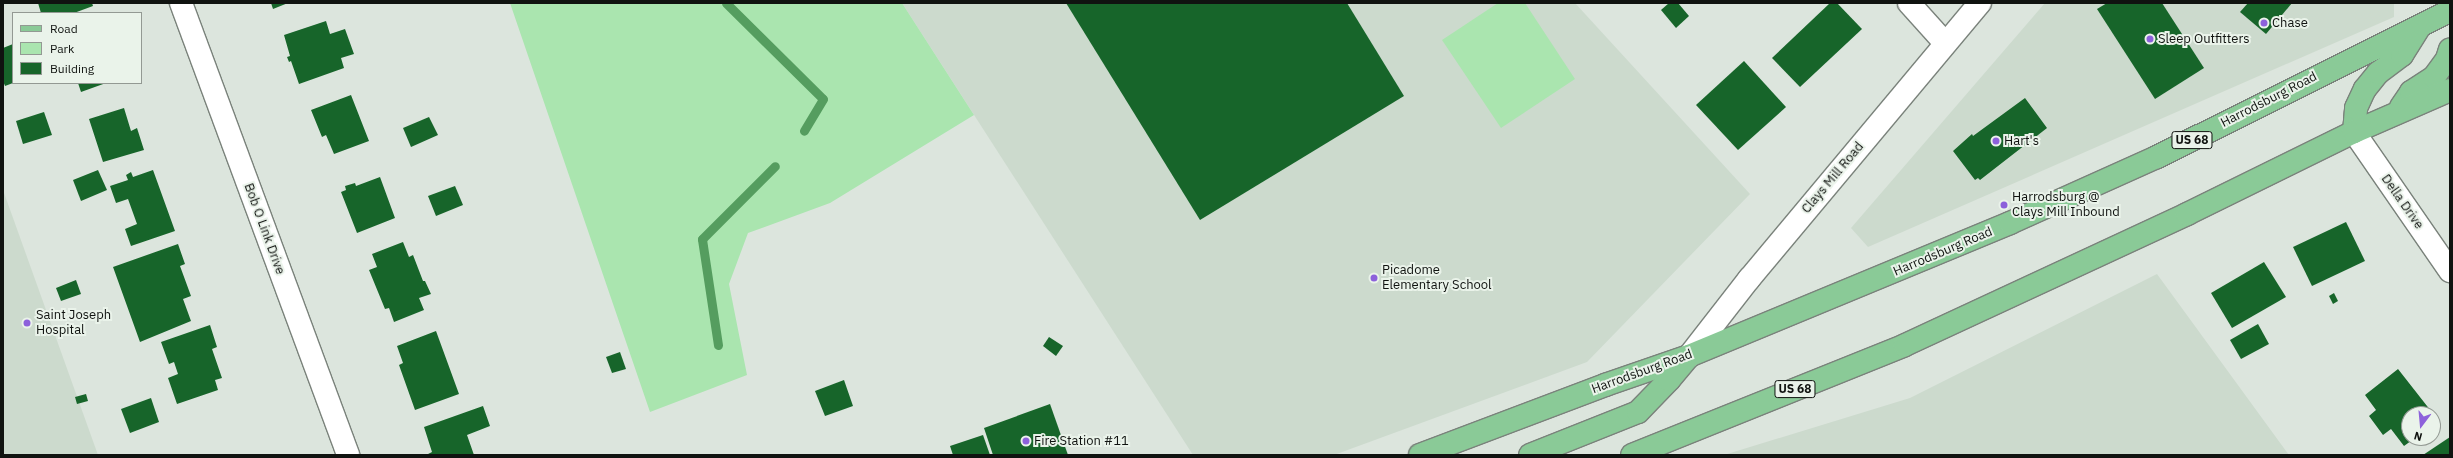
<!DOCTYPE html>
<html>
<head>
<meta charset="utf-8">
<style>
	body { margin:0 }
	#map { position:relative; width:2453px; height:458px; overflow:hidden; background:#dce5dd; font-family:"IBM Plex Sans",sans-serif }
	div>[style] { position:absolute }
	.built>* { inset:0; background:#ccdacd }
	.green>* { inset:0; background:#aae5af }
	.stream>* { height:9px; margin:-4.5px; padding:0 4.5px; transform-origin:4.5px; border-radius:4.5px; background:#559d5f }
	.building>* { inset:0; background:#17652a }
	.roads { filter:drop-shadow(1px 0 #7a827b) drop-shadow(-1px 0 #7a827b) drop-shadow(0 1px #7a827b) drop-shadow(0 -1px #7a827b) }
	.street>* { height:22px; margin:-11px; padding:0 11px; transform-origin:11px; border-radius:11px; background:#fff }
	.secondary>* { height:22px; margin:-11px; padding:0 11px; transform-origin:11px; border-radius:11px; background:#fff }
	.primary>* { height:22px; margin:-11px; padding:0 11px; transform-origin:11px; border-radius:11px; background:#8aca97 }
	.dots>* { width:11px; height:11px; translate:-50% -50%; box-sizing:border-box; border:2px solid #eaf3ea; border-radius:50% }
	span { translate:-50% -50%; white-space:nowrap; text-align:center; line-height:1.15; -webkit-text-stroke:4px #eaf3ea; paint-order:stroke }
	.shield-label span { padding:1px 3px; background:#eaf3ea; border:1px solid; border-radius:3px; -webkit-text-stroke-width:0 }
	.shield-label { font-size:12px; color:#101310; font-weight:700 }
	.poi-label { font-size:13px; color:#101310 }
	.left { translate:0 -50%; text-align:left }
	.street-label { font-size:13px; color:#101310 }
	.frame { position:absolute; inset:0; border:4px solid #101310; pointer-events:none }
	.legend { position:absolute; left:12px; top:12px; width:130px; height:72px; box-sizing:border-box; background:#eaf3ea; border:1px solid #939993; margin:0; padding:5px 7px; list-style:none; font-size:12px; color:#101310 }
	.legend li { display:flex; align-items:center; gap:8px; height:20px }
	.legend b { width:20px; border:1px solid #939993 }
	.north { position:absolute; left:2401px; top:406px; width:40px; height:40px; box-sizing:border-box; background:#eaf3ea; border:1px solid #939993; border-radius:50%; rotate:196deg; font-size:11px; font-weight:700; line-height:16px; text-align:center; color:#101310 }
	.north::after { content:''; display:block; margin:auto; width:14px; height:18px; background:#8d61db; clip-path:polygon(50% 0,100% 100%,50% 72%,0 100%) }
</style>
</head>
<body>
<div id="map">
	<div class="built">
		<div style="clip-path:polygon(902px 3px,1575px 3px,1750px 194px,1587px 362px,1334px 455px,1193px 455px)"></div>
		<div style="clip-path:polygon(2045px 3px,2394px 3px,2394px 17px,1868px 247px,1851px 228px)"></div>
		<div style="clip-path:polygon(3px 190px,98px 455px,3px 455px)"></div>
		<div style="clip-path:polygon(2157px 274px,2289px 455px,1724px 455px,1910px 398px)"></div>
	</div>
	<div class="green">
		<div style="clip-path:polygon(510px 3px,902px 3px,974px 115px,830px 203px,748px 233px,729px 284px,747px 375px,650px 412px)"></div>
		<div style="clip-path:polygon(1498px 3px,1525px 3px,1575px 79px,1501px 128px,1442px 40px)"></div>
	</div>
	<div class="stream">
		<div style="left:726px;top:3px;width:136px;rotate:44.7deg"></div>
		<div style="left:823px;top:99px;width:37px;rotate:121deg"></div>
		<div style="left:718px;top:345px;width:107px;rotate:-98.6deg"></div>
		<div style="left:702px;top:239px;width:103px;rotate:-45deg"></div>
	</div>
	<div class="building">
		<div style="clip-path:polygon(38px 3px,92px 3px,93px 6px,74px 13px,41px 13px)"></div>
		<div style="clip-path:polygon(271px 3px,288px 3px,273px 9px)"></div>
		<div style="clip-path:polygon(1066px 3px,1347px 3px,1404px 96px,1200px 220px)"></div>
		<div style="clip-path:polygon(1669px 3px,1678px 3px,1689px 16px,1676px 28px,1661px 10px)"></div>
		<div style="clip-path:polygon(1830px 3px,1837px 3px,1862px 29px,1800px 87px,1772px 58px)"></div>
		<div style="clip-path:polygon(2107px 3px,2162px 3px,2204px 68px,2155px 99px,2097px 9px)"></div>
		<div style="clip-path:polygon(2248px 3px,2292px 3px,2266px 34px,2240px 12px)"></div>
		<div style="clip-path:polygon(326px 21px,330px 34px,345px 29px,354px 54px,341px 58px,344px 68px,299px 84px,291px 61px,289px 62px,287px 57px,290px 56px,284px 35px)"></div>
		<div style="clip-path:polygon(13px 44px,13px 83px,5px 86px,3px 81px,3px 48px)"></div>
		<div style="clip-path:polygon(1744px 61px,1786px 107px,1738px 150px,1696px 105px)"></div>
		<div style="clip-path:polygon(78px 83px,106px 83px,81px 92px)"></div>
		<div style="clip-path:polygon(351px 95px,369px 141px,334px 154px,326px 135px,322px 137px,311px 110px)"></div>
		<div style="clip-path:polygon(2025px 98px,2047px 128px,1980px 180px,1978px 178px,1975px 180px,1953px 151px,1972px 134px,1973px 136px)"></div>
		<div style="clip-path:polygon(124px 108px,131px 131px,137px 128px,144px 150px,103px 162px,89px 119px)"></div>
		<div style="clip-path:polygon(44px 112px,52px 135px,23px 144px,16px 121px)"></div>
		<div style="clip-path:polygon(429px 117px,438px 135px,411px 147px,403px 128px)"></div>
		<div style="clip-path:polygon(98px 170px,107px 190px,81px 201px,73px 180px)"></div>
		<div style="clip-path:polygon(153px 170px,175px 231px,131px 246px,125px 229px,137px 224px,128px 199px,116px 203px,110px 186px,128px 180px,126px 175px,131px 172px,133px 177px)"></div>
		<div style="clip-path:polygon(380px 177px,395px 218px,357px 233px,341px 192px,346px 190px,345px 186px,355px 183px,356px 186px)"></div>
		<div style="clip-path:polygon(455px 186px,463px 205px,436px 216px,428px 196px)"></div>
		<div style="clip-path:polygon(2346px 222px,2365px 261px,2312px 286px,2293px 247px)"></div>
		<div style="clip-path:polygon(403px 242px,409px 257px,413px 255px,423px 281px,425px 281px,431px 294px,419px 298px,424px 310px,394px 322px,389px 308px,385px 309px,369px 270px,377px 267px,372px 254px)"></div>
		<div style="clip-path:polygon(178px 244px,185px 264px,180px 266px,191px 296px,183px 299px,191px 321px,140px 342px,113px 267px)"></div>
		<div style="clip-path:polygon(2264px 262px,2286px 297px,2232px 328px,2211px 293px)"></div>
		<div style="clip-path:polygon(76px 280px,81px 294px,61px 301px,56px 288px)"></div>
		<div style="clip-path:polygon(2334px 293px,2338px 301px,2333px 304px,2329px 296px)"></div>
		<div style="clip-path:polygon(2258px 324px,2269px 344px,2241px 359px,2230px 340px)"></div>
		<div style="clip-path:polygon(210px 325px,217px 347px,212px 349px,222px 378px,215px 380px,218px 390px,177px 404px,168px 378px,178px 374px,174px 362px,169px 364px,161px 342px)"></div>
		<div style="clip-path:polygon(436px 331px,459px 394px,415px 410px,399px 365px,403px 363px,397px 346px)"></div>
		<div style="clip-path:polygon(1049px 337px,1063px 346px,1056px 356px,1043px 346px)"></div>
		<div style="clip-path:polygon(620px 352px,626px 369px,612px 373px,606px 357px)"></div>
		<div style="clip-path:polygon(2398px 369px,2438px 420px,2433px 424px,2433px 414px,2409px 414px,2409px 438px,2415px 438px,2404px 446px,2391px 429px,2383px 435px,2369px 416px,2376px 410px,2365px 395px)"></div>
		<div style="clip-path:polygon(844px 380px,853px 406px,825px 416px,815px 391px)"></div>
		<div style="clip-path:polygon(86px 394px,88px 401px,77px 404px,75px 397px)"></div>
		<div style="clip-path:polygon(151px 398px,159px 422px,130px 433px,121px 409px)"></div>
		<div style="clip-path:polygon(1050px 404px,1068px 455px,993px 455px,984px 428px)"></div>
		<div style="clip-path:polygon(483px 406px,490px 426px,467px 435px,474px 455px,426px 455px,432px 452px,424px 427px)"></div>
		<div style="clip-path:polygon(983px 435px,990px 455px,953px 455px,950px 446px)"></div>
		<div style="clip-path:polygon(2450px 437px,2450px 455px,2423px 455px)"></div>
	</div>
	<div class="roads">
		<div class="street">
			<div style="left:181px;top:3px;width:482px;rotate:69.7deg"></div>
			<div style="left:1909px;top:3px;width:54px;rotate:48deg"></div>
			<div style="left:2354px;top:132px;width:169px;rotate:55.4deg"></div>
		</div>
		<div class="secondary">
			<div style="left:1689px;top:356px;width:98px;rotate:-52.1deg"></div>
			<div style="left:1749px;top:279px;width:360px;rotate:-50.1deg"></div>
		</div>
		<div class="primary">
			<div style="left:2401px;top:107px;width:18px;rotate:-56deg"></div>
			<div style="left:2411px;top:92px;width:27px;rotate:-33deg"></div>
			<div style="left:2434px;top:77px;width:22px;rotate:-54deg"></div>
			<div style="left:2447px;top:59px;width:10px;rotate:-73deg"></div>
			<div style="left:2354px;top:132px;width:24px;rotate:-85deg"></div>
			<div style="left:2356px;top:108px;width:21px;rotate:-65deg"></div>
			<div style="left:2365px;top:89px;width:21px;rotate:-51deg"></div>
			<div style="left:2378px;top:73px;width:30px;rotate:-37deg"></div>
			<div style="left:2402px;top:55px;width:34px;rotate:-58deg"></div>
			<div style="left:1420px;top:455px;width:198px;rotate:-20.7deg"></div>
			<div style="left:1605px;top:385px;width:89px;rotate:-19deg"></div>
			<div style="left:1689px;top:356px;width:347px;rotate:-22.5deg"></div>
			<div style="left:2010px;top:223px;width:161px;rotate:-24.2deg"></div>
			<div style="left:2157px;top:157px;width:327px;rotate:-26.5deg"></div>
			<div style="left:1530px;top:455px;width:116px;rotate:-21.7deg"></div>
			<div style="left:1638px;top:412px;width:45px;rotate:-45.9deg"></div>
			<div style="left:1669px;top:380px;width:31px;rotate:-50deg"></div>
			<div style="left:1632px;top:455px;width:294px;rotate:-21.9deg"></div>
			<div style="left:1905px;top:345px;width:311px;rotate:-24.9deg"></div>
			<div style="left:2187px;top:214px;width:186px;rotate:-26.2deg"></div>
			<div style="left:2354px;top:132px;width:105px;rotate:-23.6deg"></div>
		</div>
	</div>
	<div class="dots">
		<div style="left:2264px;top:23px;background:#8d61db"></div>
		<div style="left:2150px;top:39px;background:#8d61db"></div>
		<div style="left:1996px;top:141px;background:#8d61db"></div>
		<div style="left:2004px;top:205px;background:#8d61db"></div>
		<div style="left:1374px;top:278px;background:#8d61db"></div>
		<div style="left:27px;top:323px;background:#8d61db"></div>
		<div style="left:1026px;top:441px;background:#8d61db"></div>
	</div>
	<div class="shield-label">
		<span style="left:2192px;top:140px">US 68</span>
		<span style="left:1795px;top:389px">US 68</span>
	</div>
	<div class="poi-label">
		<span class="left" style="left:2272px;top:23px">Chase</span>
		<span class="left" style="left:2158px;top:39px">Sleep Outfitters</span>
		<span class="left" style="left:2004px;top:141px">Hart's</span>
		<span class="left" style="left:2012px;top:205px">Harrodsburg @<br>Clays Mill Inbound</span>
		<span class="left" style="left:1382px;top:278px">Picadome<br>Elementary School</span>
		<span class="left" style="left:36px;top:323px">Saint Joseph<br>Hospital</span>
		<span class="left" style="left:1034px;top:441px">Fire Station #11</span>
	</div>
	<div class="street-label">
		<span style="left:2269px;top:100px;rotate:-27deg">Harrodsburg Road</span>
		<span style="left:1833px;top:178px;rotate:-50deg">Clays Mill Road</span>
		<span style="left:2402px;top:202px;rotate:55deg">Della Drive</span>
		<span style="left:264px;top:229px;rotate:70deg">Bob O Link Drive</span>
		<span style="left:1943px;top:252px;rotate:-23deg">Harrodsburg Road</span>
		<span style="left:1642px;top:372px;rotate:-20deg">Harrodsburg Road</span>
	</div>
	<div class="frame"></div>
	<ul class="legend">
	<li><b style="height:5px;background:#8aca97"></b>Road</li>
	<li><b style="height:11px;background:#aae5af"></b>Park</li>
	<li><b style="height:11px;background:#17652a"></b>Building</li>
	</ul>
	<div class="north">N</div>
</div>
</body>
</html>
